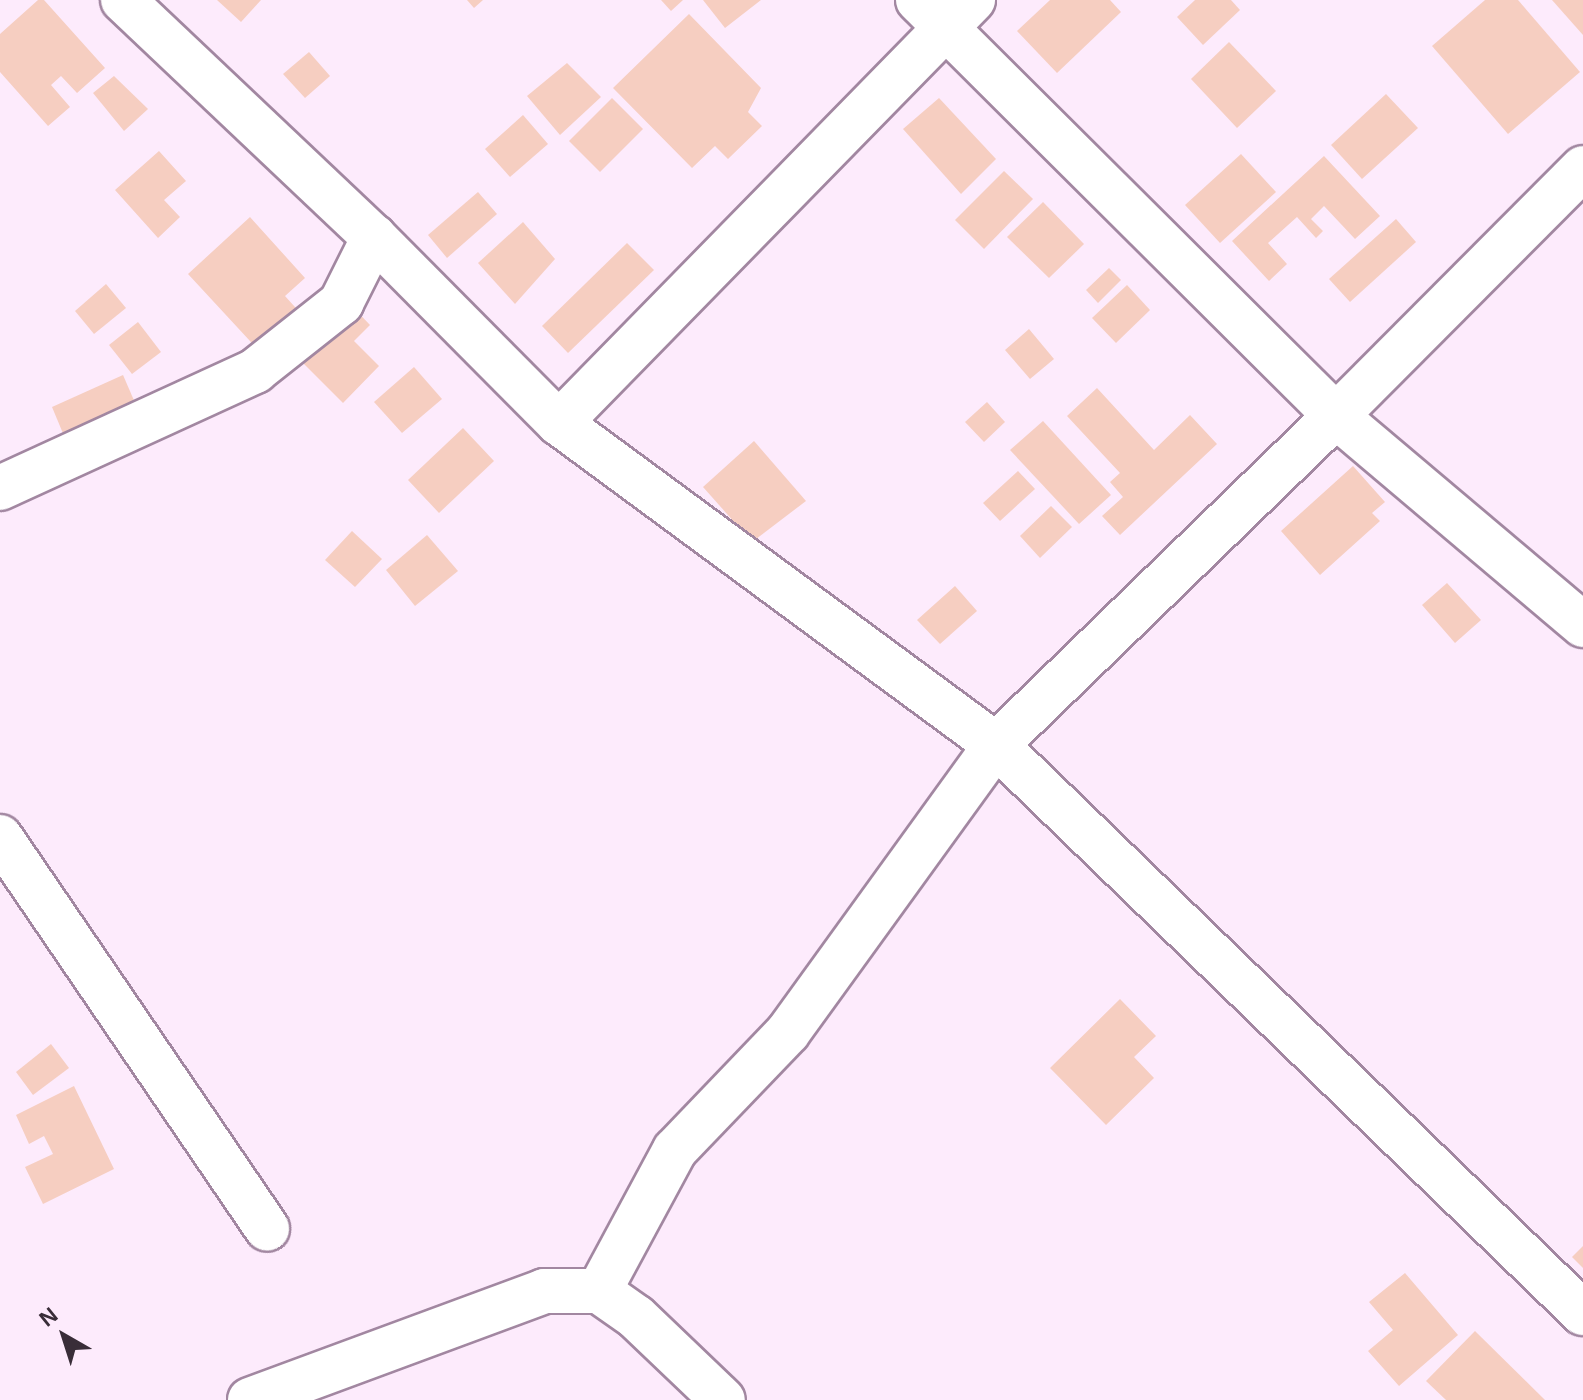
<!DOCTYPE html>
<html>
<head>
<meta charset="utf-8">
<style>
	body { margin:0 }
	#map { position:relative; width:1583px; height:1400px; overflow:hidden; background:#fdebfc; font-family:Helvetica,sans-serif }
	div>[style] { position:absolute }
	.building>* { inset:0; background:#f6cec1 }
	.roads { filter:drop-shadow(2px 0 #a287a1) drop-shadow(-2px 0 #a287a1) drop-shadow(0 2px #a287a1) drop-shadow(0 -2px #a287a1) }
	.street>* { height:44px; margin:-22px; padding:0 22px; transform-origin:22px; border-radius:22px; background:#fff }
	span { translate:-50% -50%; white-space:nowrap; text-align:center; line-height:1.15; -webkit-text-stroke:8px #fdebfc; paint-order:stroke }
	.north { position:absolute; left:24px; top:1296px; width:80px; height:80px; -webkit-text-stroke:6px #fdebfc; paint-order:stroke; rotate:321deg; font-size:22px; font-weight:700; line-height:32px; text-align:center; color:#392d38 }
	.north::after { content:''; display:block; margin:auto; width:28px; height:36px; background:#392d38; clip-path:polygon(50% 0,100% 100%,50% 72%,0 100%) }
</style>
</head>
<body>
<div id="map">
	<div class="building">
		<div style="clip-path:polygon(38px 0,44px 0,105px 68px,77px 93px,61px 76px,51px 85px,70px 107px,48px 126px,0 72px,0 34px)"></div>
		<div style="clip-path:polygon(217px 0,261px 0,241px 22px)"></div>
		<div style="clip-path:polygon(467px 0,483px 0,474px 8px)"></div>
		<div style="clip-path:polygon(661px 0,683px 0,671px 11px)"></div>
		<div style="clip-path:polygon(703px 0,761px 0,725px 28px)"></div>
		<div style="clip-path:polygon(1050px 0,1110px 0,1121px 12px,1057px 73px,1017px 31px)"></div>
		<div style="clip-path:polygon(1195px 0,1231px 0,1240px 10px,1203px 45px,1177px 17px)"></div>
		<div style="clip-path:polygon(1485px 0,1518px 0,1580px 72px,1508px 134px,1432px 46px)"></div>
		<div style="clip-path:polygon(1552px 0,1583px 0,1583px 35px)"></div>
		<div style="clip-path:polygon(689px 14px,761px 88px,748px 112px,762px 126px,728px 159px,715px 146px,692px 168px,613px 88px)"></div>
		<div style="clip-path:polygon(1229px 42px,1276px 91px,1237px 128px,1191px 79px)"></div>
		<div style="clip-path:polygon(309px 52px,330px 76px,305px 98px,283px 74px)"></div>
		<div style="clip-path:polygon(567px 63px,601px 97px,560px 135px,527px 96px)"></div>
		<div style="clip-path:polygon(114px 76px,148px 109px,124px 131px,93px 93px)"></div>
		<div style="clip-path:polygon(1386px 94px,1418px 128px,1362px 179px,1331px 145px)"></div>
		<div style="clip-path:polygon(612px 98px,643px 129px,600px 172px,569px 141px)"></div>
		<div style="clip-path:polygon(939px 98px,996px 159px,961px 194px,903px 129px)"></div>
		<div style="clip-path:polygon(523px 115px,548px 144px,510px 177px,485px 149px)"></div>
		<div style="clip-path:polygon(159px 151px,186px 181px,164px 200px,180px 217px,158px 238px,115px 190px)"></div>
		<div style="clip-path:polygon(1241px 154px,1276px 192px,1220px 243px,1185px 205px)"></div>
		<div style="clip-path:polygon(1324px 156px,1380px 216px,1355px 239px,1324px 206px,1311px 219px,1323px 231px,1316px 238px,1297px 217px,1268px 243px,1287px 264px,1269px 281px,1232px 241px)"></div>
		<div style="clip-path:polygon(1004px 171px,1033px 199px,984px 249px,955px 220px)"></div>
		<div style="clip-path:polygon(478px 192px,497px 214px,447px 258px,428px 235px)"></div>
		<div style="clip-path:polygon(1043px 202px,1084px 244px,1049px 278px,1007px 237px)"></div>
		<div style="clip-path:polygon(250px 217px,305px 278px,285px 296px,304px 317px,263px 355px,188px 274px)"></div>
		<div style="clip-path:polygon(1396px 219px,1416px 242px,1350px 302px,1329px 279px)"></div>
		<div style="clip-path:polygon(523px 222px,555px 259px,515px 304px,478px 263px)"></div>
		<div style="clip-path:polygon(627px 243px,654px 270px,568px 353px,542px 326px)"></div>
		<div style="clip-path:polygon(1109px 268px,1121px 280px,1098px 303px,1086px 290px)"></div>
		<div style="clip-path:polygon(106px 284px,126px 308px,94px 334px,75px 311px)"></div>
		<div style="clip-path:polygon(1127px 285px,1150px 310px,1116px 343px,1092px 318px)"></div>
		<div style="clip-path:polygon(349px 303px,370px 325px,354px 341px,379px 366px,343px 403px,296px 356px)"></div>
		<div style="clip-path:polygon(138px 322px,161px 352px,132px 374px,109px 345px)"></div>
		<div style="clip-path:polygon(1029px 329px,1054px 359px,1030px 379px,1005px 350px)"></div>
		<div style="clip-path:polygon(414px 367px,442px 399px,402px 433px,374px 402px)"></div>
		<div style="clip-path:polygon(123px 375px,139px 412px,67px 443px,52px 407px)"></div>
		<div style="clip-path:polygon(1097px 388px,1154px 450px,1190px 415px,1217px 444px,1120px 535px,1102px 516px,1123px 497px,1110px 482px,1120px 473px,1067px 416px)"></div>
		<div style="clip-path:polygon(987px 402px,1005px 422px,984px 442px,965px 422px)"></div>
		<div style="clip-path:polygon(1043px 421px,1111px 495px,1079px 524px,1010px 450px)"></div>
		<div style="clip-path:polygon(463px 428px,494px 461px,439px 513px,408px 480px)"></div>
		<div style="clip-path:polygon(754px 441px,806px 501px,752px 542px,703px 487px)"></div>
		<div style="clip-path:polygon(1353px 466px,1385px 502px,1372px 513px,1380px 521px,1320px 575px,1281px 531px)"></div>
		<div style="clip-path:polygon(1018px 471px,1035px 489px,1000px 521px,983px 503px)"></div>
		<div style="clip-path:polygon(1051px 506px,1072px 527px,1040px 558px,1020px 536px)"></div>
		<div style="clip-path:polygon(352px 531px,382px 559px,355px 587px,325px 560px)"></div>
		<div style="clip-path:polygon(427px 535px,458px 571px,415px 606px,386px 570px)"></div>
		<div style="clip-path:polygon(1447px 583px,1481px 620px,1455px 643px,1422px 605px)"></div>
		<div style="clip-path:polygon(955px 586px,977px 611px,940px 644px,917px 620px)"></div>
		<div style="clip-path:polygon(1120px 999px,1156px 1036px,1134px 1057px,1154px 1078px,1106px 1125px,1050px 1068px)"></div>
		<div style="clip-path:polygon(51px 1044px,69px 1068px,33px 1095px,16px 1072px)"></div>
		<div style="clip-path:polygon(74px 1086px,114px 1169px,43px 1204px,25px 1167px,53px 1154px,44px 1136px,29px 1144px,16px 1115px)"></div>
		<div style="clip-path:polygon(1583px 1246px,1583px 1268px,1572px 1257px)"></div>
		<div style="clip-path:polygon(1405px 1273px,1458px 1335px,1399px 1386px,1368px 1351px,1393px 1330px,1369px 1302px)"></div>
		<div style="clip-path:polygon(1475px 1331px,1545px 1400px,1446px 1400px,1426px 1381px)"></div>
	</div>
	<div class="roads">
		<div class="street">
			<div style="left:123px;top:0;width:345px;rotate:43.4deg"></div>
			<div style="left:374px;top:237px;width:262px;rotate:45.2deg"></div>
			<div style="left:559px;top:423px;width:543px;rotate:36.38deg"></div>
			<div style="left:996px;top:745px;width:817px;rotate:44.06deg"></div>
			<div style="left:918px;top:0;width:590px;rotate:44.86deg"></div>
			<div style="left:1336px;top:416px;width:324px;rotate:40.2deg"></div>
			<div style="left:559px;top:423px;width:592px;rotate:-45.62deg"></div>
			<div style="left:0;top:488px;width:281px;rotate:-24.6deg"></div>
			<div style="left:255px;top:371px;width:110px;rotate:-38.3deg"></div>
			<div style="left:341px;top:303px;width:74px;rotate:-63.4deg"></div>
			<div style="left:0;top:837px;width:474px;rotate:55.7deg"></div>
			<div style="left:599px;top:1291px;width:160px;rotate:-61.7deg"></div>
			<div style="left:675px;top:1150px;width:163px;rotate:-46.2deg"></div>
			<div style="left:788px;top:1032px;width:354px;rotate:-54.1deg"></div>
			<div style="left:996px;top:745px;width:473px;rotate:-44.1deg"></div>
			<div style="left:1336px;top:416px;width:350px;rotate:-45.1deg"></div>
			<div style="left:250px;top:1400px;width:314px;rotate:-20.3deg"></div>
			<div style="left:544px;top:1291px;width:55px"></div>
			<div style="left:599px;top:1291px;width:45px;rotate:35.1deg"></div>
			<div style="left:636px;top:1317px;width:120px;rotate:43.7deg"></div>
		</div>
	</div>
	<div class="north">N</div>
</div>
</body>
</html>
